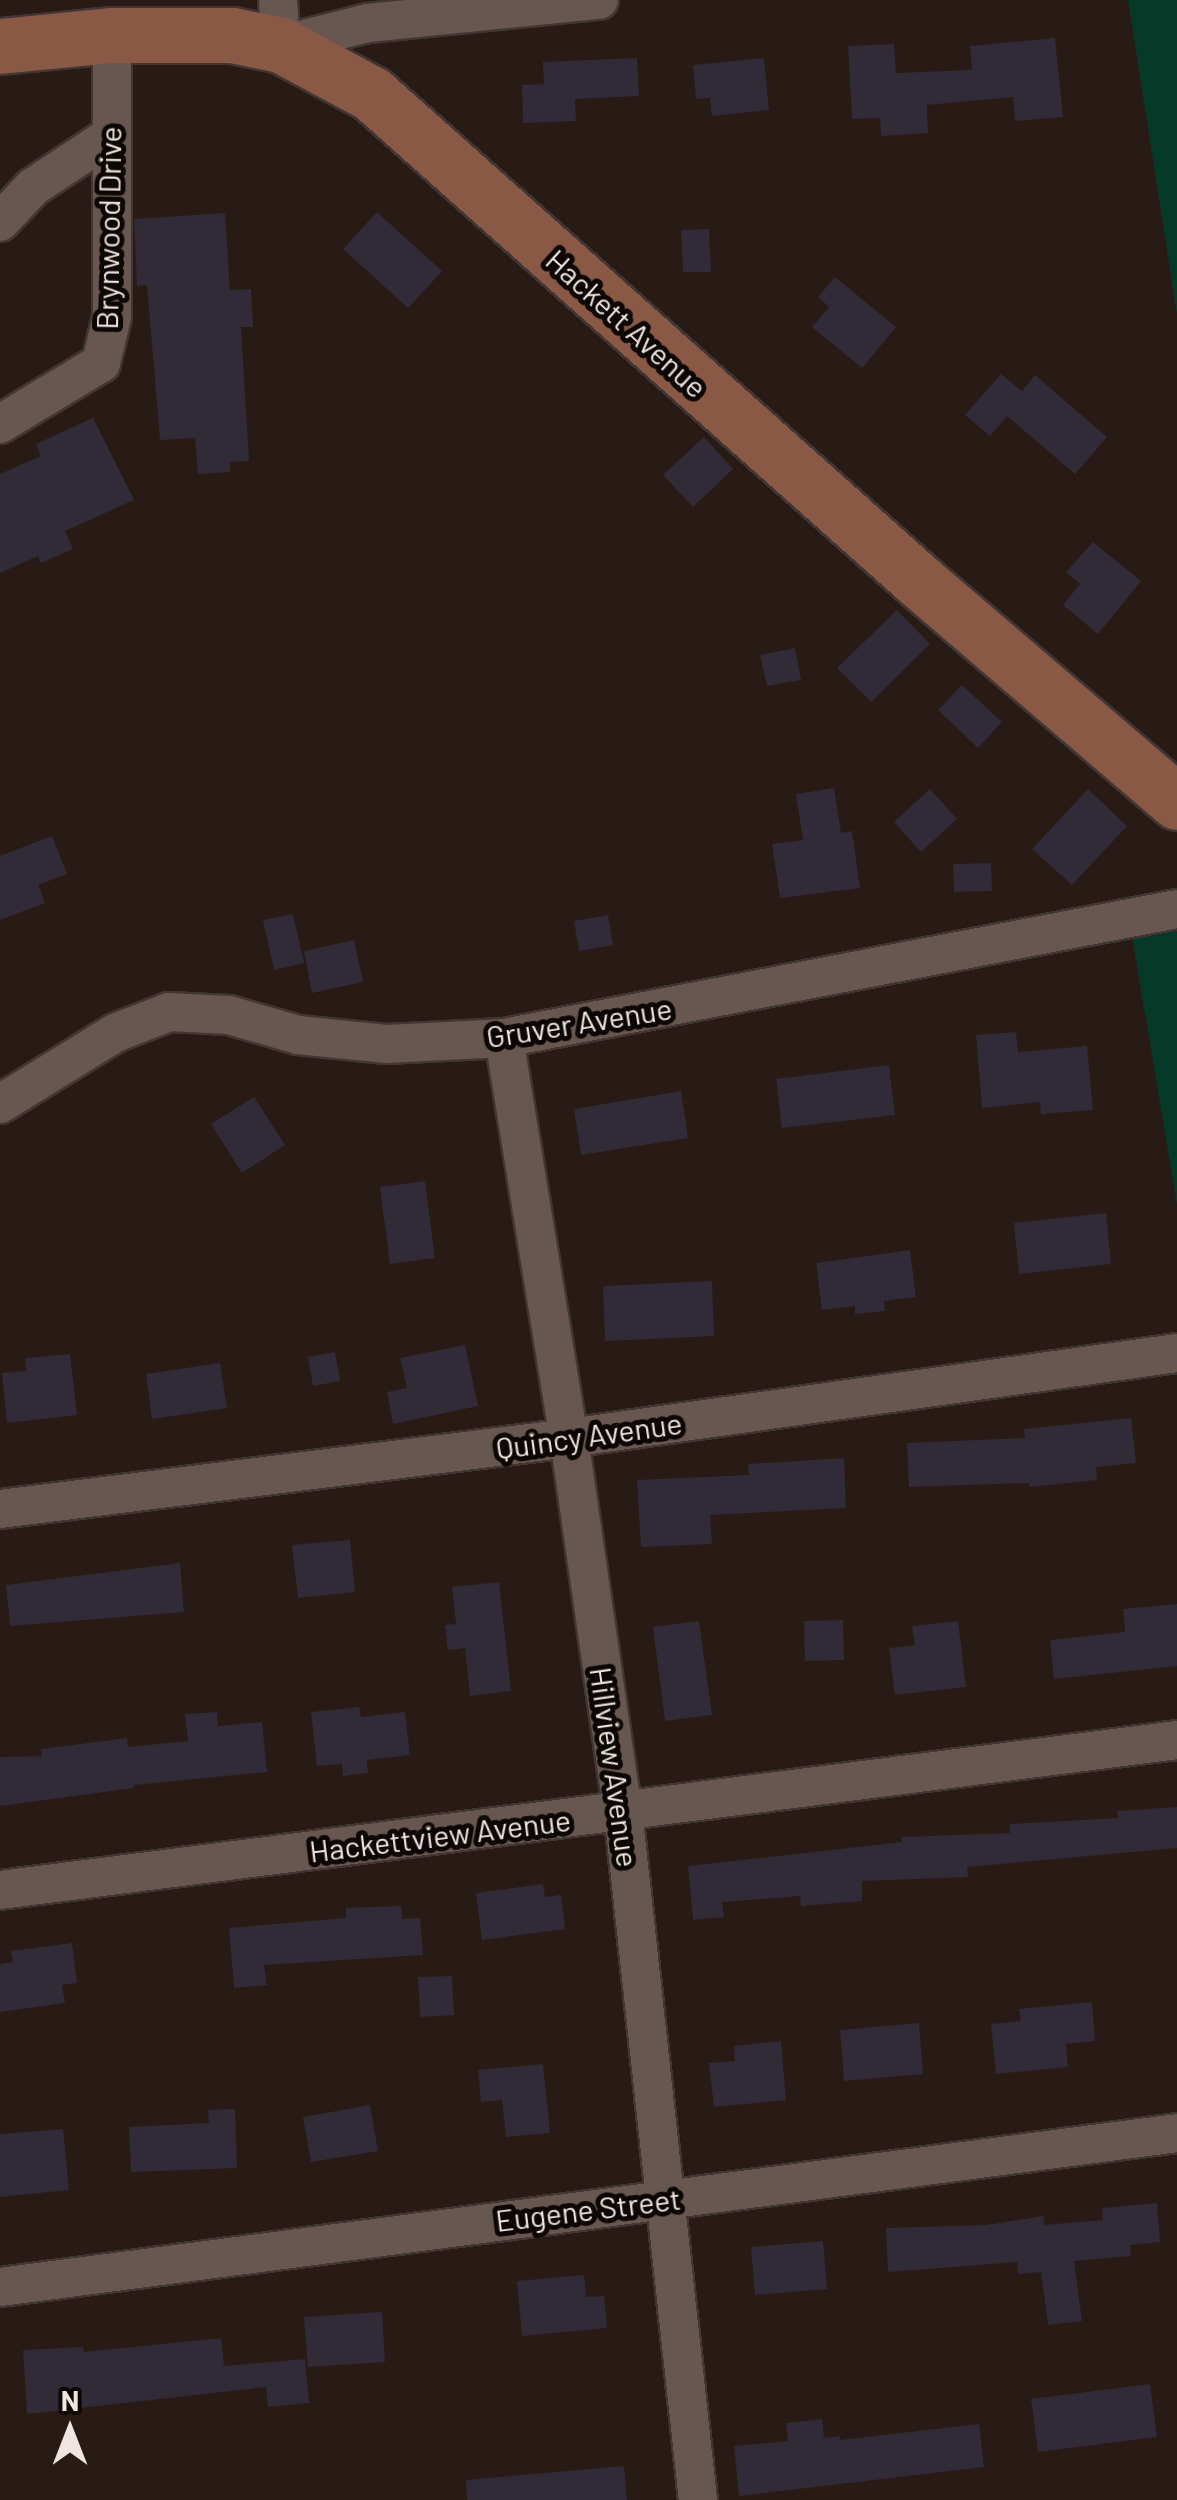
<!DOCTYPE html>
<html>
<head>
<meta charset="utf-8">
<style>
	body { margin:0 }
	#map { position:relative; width:1177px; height:2500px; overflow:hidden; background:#281a15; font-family:Barlow,sans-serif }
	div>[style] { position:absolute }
	.green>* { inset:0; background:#063a28 }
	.building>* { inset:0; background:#312b37 }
	.roads { filter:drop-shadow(2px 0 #413633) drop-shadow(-2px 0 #413633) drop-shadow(0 2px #413633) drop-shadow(0 -2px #413633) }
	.street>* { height:38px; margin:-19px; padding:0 19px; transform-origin:19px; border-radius:19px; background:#685750 }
	.secondary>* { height:55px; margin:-27.5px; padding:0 27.5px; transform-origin:27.5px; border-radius:27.5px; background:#8a5946 }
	span { translate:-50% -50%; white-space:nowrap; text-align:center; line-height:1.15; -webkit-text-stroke:10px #0c0705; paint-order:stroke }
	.street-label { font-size:30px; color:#efe5e1 }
	.north { position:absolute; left:20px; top:2380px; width:100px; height:100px; -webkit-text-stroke:8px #0c0705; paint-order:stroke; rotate:0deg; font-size:28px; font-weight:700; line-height:40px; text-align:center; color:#efe5e1 }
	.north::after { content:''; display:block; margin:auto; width:35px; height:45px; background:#efe5e1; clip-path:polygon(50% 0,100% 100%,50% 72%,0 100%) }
</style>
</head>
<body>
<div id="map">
	<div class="green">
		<div style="clip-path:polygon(1128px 0,1177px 0,1177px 315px)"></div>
		<div style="clip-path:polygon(1177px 919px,1177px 1205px,1131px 931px)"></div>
	</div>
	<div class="building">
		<div style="clip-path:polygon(1055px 38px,1063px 117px,1015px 121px,1013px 97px,927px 105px,928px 133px,881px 136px,880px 118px,852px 119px,848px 46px,894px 44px,896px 73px,972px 70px,970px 46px)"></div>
		<div style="clip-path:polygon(637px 58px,639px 96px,575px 99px,576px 121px,523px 123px,522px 85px,544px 84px,543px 62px)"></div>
		<div style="clip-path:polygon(764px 58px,769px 110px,712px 116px,710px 98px,696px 99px,693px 65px)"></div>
		<div style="clip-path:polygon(377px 212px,442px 271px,408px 308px,343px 249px)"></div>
		<div style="clip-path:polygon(225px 213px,230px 290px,251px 289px,253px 327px,241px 327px,249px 461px,230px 462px,230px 472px,198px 474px,195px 438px,160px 440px,147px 285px,137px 286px,134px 219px)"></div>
		<div style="clip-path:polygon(709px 229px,711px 272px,683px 272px,681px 230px)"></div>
		<div style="clip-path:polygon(835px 277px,896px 327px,862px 368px,812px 327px,829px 307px,818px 297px)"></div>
		<div style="clip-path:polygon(1001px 374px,1022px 391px,1035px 375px,1107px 437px,1075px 474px,1007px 416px,990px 436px,965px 415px)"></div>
		<div style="clip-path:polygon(93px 418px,134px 500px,65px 531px,73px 549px,41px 563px,38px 556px,0 573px,0 474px,41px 456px,36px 444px)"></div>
		<div style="clip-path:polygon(704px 437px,733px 469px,693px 507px,663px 475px)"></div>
		<div style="clip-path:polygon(1093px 542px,1141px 581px,1098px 634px,1063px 605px,1080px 584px,1066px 572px)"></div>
		<div style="clip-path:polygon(897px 610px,930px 644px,871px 702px,837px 668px)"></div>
		<div style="clip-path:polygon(795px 648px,801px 680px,767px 686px,760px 655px)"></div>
		<div style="clip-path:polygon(962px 685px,1002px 722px,978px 748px,938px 710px)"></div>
		<div style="clip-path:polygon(834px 788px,841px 833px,852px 831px,860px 888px,780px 898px,772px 844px,803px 840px,796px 794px)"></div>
		<div style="clip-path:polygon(930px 789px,957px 819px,921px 852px,894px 822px)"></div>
		<div style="clip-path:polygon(1088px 789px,1127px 826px,1072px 885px,1032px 849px)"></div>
		<div style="clip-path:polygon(52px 836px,67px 874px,38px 885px,45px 903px,0 920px,0 856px)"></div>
		<div style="clip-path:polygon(991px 863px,992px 891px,954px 892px,953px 864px)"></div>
		<div style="clip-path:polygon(293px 914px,304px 963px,274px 970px,263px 920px)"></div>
		<div style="clip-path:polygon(608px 915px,613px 945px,579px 951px,574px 921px)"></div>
		<div style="clip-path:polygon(354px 940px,363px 982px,312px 993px,304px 951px)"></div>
		<div style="clip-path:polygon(1016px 1032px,1018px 1052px,1087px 1046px,1093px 1110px,1041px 1114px,1040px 1102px,982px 1108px,976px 1035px)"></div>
		<div style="clip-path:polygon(889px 1065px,895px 1115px,782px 1128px,776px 1079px)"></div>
		<div style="clip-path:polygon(681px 1091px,688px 1138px,581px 1155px,574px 1109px)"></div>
		<div style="clip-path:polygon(254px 1097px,285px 1145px,242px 1173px,211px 1124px)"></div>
		<div style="clip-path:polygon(425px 1181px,435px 1258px,390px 1264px,380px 1187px)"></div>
		<div style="clip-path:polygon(1106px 1213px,1111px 1264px,1019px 1274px,1014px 1223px)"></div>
		<div style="clip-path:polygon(910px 1250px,916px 1297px,884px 1301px,885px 1311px,855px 1314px,855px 1306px,822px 1310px,816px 1263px)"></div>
		<div style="clip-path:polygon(712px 1281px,714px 1336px,605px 1341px,603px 1286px)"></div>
		<div style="clip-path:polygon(465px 1345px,478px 1406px,393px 1424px,387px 1392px,407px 1388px,400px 1358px)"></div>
		<div style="clip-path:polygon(335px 1352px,340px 1381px,313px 1386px,308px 1357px)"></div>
		<div style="clip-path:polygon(70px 1354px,77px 1415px,7px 1423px,2px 1373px,26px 1371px,25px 1358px)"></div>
		<div style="clip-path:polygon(220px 1363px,227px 1408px,152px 1419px,146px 1374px)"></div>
		<div style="clip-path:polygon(1131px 1418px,1136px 1463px,1096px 1467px,1097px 1480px,1030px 1487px,1029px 1483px,909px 1487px,907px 1443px,1025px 1438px,1024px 1429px)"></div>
		<div style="clip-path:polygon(844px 1458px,846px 1508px,710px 1515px,712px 1544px,641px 1547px,637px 1480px,749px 1475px,748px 1464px)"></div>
		<div style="clip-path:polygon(350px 1540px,355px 1592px,298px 1598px,292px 1545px)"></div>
		<div style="clip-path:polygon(180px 1563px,184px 1612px,10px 1626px,6px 1585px)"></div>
		<div style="clip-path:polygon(499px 1582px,511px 1691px,470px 1696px,465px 1648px,448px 1650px,445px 1625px,456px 1624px,452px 1587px)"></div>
		<div style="clip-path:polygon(1177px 1604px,1177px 1666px,1054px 1679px,1050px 1640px,1125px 1632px,1123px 1609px)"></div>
		<div style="clip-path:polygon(843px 1620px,844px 1660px,805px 1661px,804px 1621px)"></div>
		<div style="clip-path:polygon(699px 1621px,712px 1715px,665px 1721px,653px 1627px)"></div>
		<div style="clip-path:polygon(958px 1621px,966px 1687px,895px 1695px,889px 1648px,915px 1645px,912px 1626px)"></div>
		<div style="clip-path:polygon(359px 1707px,361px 1717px,405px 1712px,410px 1755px,367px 1760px,368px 1773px,343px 1776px,342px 1764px,317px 1766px,311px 1712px)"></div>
		<div style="clip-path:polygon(217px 1712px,218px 1726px,262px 1722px,267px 1772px,134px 1785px,134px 1788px,0 1806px,0 1757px,42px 1756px,41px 1749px,127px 1738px,128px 1747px,188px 1741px,185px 1714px)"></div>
		<div style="clip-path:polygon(1177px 1807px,1177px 1848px,967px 1867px,968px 1877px,862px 1881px,862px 1901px,801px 1906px,800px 1896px,722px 1902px,724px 1917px,693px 1920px,688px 1866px,902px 1842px,902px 1837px,1010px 1833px,1010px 1824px,1118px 1818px,1117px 1811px)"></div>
		<div style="clip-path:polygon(543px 1884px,545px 1897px,561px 1895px,565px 1929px,482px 1940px,476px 1893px)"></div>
		<div style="clip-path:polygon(401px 1906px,402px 1919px,420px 1918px,423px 1955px,264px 1965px,267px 1985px,234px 1988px,229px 1928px,346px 1918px,346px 1908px)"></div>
		<div style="clip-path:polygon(72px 1943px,77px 1983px,62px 1985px,65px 2003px,0 2012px,0 1964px,13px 1962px,11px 1951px)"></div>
		<div style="clip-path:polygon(452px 1976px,454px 2015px,420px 2017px,418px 1977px)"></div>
		<div style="clip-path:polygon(1092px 2002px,1095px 2041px,1066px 2044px,1068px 2067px,996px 2074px,991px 2024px,1021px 2021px,1019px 2009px)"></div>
		<div style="clip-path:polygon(919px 2023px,923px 2074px,844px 2081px,840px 2030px)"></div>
		<div style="clip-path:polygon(781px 2041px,786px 2100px,714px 2107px,709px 2063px,735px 2061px,734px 2046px)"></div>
		<div style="clip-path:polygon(543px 2064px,550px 2133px,506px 2137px,502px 2100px,481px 2102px,478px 2070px)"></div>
		<div style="clip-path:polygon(370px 2105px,378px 2151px,311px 2162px,303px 2117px)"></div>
		<div style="clip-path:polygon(235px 2109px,237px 2168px,131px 2172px,129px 2127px,209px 2123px,208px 2110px)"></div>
		<div style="clip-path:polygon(63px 2129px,69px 2190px,0 2197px,0 2134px)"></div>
		<div style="clip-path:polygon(1157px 2203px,1160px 2242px,1130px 2245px,1131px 2256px,1074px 2261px,1082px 2321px,1048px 2325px,1041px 2272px,1018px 2274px,1017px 2262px,888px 2272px,886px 2228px,986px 2225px,1044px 2216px,1044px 2225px,1103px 2220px,1102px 2208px)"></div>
		<div style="clip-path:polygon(823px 2241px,827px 2289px,755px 2295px,751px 2247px)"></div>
		<div style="clip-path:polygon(584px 2275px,586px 2297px,604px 2296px,607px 2328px,522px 2336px,517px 2281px)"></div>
		<div style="clip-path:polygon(382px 2312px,385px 2362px,308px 2367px,304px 2317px)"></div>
		<div style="clip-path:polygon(221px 2338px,224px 2366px,305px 2359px,309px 2403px,268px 2407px,266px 2387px,27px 2414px,23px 2350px,83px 2347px,84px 2352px)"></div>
		<div style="clip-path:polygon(1150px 2384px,1157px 2437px,1038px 2452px,1031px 2399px)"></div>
		<div style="clip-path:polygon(822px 2419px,824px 2438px,840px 2436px,840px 2440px,979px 2424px,984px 2467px,739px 2496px,734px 2446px,788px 2441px,786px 2423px)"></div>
		<div style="clip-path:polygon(624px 2466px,627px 2500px,467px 2500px,466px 2480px)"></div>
	</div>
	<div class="roads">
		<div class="street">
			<div style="left:278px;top:0;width:45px;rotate:86.2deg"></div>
			<div style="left:281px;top:45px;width:90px;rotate:-14.2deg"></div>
			<div style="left:368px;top:23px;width:232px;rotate:-5.7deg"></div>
			<div style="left:0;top:222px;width:48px;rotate:-46.7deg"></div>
			<div style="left:33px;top:187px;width:92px;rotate:-33.5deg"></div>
			<div style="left:0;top:424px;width:118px;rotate:-31.1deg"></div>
			<div style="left:101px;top:363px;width:47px;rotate:-76.6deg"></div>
			<div style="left:112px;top:317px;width:282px;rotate:-90deg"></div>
			<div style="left:504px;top:1038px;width:405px;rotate:80.8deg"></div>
			<div style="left:569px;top:1438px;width:377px;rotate:81.8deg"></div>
			<div style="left:623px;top:1811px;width:693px;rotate:83.79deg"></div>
			<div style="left:0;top:1104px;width:135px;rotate:-31.7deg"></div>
			<div style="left:115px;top:1033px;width:58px;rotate:-21.3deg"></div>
			<div style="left:169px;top:1012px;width:60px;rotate:2.9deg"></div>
			<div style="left:229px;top:1015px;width:72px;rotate:16.2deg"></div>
			<div style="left:298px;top:1035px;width:89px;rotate:5.8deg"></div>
			<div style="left:387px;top:1044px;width:117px;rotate:-2.9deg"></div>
			<div style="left:504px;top:1038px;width:685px;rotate:-10.85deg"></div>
			<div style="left:0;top:1509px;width:573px;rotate:-7.11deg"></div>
			<div style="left:569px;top:1438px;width:614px;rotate:-7.96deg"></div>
			<div style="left:0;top:1890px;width:1187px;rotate:-7.26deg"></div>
			<div style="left:0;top:2287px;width:1187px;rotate:-7.45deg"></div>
		</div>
		<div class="secondary">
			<div style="left:0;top:46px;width:113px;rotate:-5.6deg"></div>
			<div style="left:112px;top:35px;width:120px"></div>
			<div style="left:232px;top:35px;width:50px;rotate:11.5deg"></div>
			<div style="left:281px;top:45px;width:103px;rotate:28.3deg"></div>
			<div style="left:372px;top:94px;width:731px;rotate:41.67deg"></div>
			<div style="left:918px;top:580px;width:341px;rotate:40.6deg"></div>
		</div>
	</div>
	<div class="street-label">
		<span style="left:108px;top:228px;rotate:-89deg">Brynwood Drive</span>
		<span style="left:627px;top:323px;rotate:42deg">Hackett Avenue</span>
		<span style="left:579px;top:1022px;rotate:-9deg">Gruver Avenue</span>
		<span style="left:589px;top:1435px;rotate:-8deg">Quincy Avenue</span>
		<span style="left:615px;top:1767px;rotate:82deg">Hillview Avenue</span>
		<span style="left:440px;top:1835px;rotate:-7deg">Hackettview Avenue</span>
		<span style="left:588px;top:2209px;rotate:-7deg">Eugene Street</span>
	</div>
	<div class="north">N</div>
</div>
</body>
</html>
